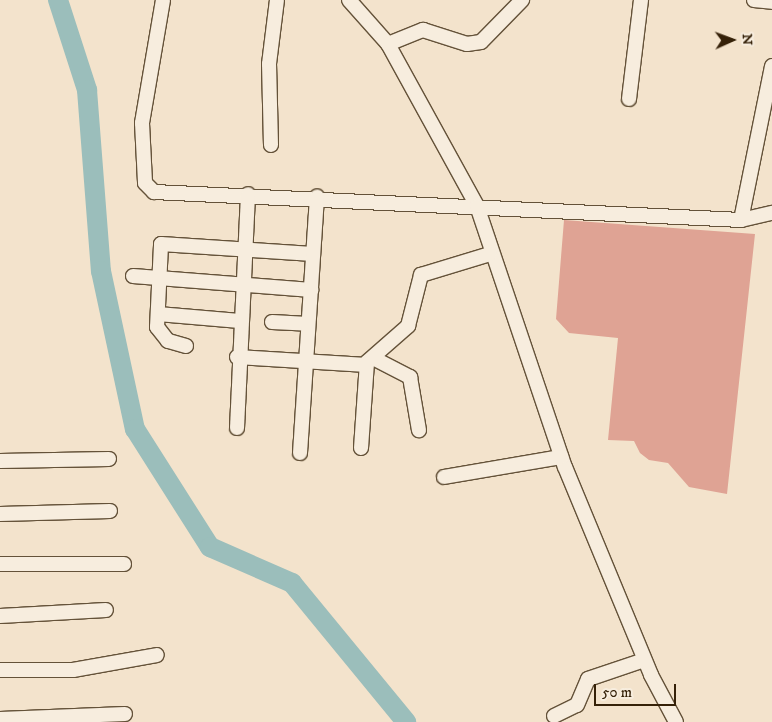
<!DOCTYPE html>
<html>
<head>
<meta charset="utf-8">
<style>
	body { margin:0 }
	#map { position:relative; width:772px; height:722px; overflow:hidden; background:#f3e3cc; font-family:"IM FELL DW Pica",serif }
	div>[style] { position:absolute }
	.river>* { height:20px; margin:-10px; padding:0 10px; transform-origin:10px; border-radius:10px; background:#9bbebb }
	.building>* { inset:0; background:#dfa394 }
	.roads { filter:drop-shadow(1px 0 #645239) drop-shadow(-1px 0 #645239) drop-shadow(0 1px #645239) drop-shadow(0 -1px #645239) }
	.minor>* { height:14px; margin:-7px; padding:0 7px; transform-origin:7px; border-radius:7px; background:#f7edde }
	span { translate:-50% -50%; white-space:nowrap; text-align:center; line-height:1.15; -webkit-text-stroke:4px #f7edde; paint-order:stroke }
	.north { position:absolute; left:707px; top:15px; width:50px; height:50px; -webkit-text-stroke:4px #f7edde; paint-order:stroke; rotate:88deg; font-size:14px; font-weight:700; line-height:20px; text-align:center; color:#352108 }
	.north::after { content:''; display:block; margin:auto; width:18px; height:22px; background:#352108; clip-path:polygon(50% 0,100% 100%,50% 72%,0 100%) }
	.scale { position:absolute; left:594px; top:684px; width:82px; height:22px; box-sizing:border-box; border:2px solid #352108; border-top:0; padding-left:6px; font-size:15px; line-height:18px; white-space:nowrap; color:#352108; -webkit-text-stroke:4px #f7edde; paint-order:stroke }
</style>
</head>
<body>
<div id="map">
	<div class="river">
		<div style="left:58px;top:0;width:95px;rotate:72.1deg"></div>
		<div style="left:87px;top:90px;width:182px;rotate:85.6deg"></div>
		<div style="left:101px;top:271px;width:162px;rotate:77.9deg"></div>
		<div style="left:135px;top:429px;width:140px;rotate:57.6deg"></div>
		<div style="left:210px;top:547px;width:90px;rotate:23.7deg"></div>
		<div style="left:292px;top:583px;width:180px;rotate:50.6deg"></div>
	</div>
	<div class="building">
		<div style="clip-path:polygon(564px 220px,755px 234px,727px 494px,689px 487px,668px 463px,649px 460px,640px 453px,634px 441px,608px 440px,618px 338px,569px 333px,556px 319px)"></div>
	</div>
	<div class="roads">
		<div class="minor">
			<div style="left:163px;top:0;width:125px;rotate:99.7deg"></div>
			<div style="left:142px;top:123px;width:60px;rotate:87.1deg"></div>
			<div style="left:145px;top:183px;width:13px;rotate:45deg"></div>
			<div style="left:154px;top:192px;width:588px;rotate:2.73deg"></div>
			<div style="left:741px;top:220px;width:157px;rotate:-78.6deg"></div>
			<div style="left:349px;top:0;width:59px;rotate:48.4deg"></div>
			<div style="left:388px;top:44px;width:185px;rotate:61.2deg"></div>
			<div style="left:477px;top:206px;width:275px;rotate:71.4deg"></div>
			<div style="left:565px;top:467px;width:225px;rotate:67.5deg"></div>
			<div style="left:651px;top:675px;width:53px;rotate:62deg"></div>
			<div style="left:754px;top:0;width:18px;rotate:6deg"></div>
			<div style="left:388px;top:44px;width:38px;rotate:-22deg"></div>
			<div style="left:423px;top:30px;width:46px;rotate:17.7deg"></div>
			<div style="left:467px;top:44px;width:14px;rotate:-8deg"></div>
			<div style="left:481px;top:42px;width:59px;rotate:-45.7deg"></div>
			<div style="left:629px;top:99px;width:100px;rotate:-83.1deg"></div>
			<div style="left:271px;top:145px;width:81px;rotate:-91.4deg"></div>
			<div style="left:269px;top:64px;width:64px;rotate:-82.9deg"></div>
			<div style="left:741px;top:220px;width:32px;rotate:-13deg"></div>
			<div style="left:133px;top:276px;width:179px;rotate:4.5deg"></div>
			<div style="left:158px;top:314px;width:82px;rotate:4.9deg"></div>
			<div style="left:272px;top:322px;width:36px;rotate:3deg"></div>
			<div style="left:186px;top:346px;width:19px;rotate:-164deg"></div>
			<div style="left:168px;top:341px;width:18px;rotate:-128deg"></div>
			<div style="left:157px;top:327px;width:83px;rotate:-87.2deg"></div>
			<div style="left:161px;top:244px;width:152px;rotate:3.8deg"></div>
			<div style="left:237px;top:357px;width:130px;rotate:3.5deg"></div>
			<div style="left:373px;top:358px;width:42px;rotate:27.2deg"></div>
			<div style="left:410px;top:377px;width:54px;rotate:80.4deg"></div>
			<div style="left:237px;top:428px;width:234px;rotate:-87.3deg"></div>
			<div style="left:361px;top:448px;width:86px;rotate:-86deg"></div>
			<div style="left:367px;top:362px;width:55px;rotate:-41.3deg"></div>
			<div style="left:408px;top:326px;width:53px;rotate:-75.7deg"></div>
			<div style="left:421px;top:275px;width:72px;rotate:-16.9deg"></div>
			<div style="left:300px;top:453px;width:257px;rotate:-86.2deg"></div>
			<div style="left:0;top:461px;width:109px;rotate:-1.1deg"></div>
			<div style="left:444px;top:477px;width:119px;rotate:-9.7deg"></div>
			<div style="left:0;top:514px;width:110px;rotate:-1.6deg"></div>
			<div style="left:0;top:564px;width:124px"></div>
			<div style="left:0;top:616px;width:106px;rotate:-3.2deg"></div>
			<div style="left:0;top:670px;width:73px"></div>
			<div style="left:73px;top:670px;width:85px;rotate:-10.1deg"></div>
			<div style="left:554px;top:716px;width:25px;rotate:-26deg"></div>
			<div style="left:577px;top:705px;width:28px;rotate:-67deg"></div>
			<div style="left:588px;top:679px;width:59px;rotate:-18.7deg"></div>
			<div style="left:0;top:719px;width:125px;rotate:-2.3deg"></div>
		</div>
	</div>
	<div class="north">N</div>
	<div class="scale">50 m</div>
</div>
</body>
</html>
